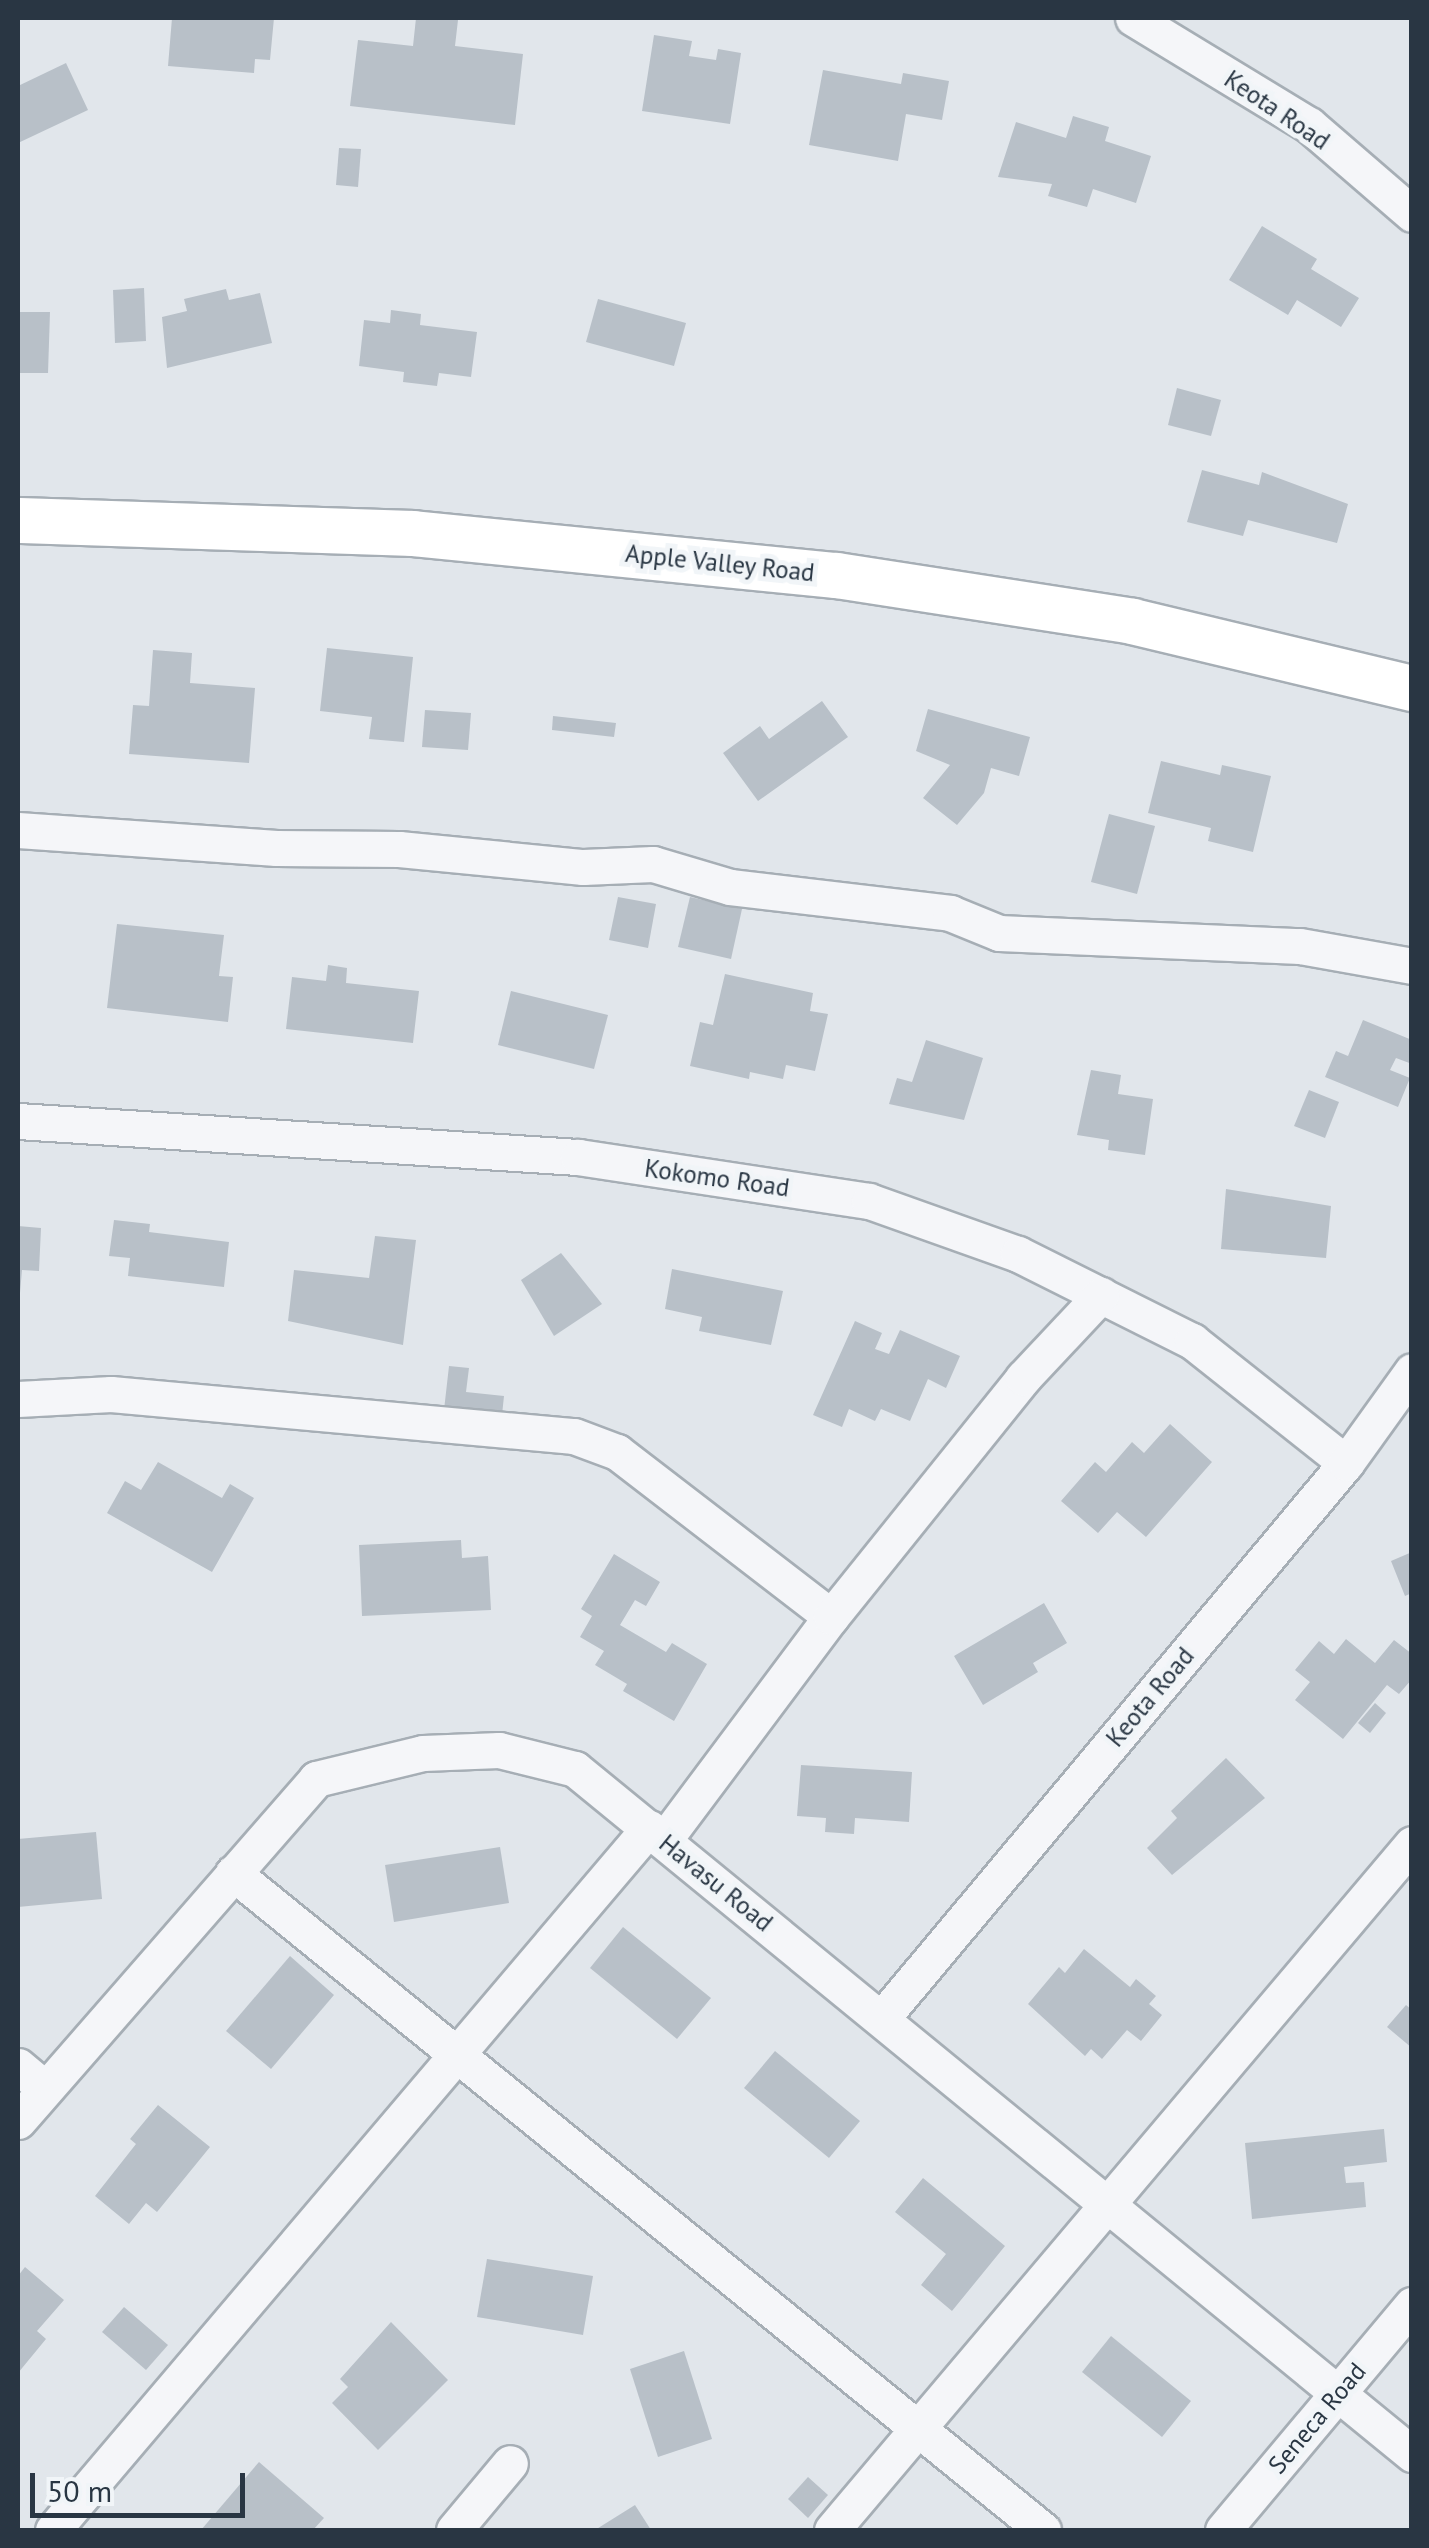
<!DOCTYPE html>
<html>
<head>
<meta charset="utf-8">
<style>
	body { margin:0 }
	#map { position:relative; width:1429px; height:2548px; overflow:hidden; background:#e1e6eb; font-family:"PT Sans",sans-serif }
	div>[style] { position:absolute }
	.building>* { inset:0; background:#b8c0c8 }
	.roads { filter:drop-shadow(2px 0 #a6aeb5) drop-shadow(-2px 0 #a6aeb5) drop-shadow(0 2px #a6aeb5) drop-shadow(0 -2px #a6aeb5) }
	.minor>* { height:35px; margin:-17.5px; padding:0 17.5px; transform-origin:17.5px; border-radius:17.5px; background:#f5f6f9 }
	.major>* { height:45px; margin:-22.5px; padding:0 22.5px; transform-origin:22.5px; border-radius:22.5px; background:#fff }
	span { translate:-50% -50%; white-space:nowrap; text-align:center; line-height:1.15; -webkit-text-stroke:10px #f1f5f8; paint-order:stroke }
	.street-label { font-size:25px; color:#293643 }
	.frame { position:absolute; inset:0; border:20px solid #293643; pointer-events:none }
	.scale { position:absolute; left:30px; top:2473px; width:215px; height:45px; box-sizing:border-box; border:5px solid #293643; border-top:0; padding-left:12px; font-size:30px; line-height:35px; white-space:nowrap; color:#293643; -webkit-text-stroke:8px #f1f5f8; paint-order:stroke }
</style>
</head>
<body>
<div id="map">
	<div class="building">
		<div style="clip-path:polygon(172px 18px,274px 18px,270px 60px,255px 59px,254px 73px,168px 66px)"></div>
		<div style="clip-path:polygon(416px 18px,458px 20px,455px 46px,523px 54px,515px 125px,350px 106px,358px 40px,413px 46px)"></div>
		<div style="clip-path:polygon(654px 35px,692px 41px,689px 56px,716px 60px,718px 49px,741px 53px,730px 124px,642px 111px)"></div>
		<div style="clip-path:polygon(66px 63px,88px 110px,18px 143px,18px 86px)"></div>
		<div style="clip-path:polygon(823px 70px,901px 84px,903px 73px,949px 81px,942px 120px,906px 114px,898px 161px,809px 145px)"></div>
		<div style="clip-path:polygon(1073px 116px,1109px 127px,1105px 141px,1151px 156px,1136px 203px,1093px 189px,1087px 207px,1048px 196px,1052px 184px,998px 177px,1016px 122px,1066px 138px)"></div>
		<div style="clip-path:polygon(339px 148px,361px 149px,358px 187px,336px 185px)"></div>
		<div style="clip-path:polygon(1262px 226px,1317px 259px,1311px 269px,1359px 298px,1341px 327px,1297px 300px,1288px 315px,1229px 280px)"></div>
		<div style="clip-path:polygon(144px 288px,146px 341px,115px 343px,113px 290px)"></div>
		<div style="clip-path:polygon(226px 289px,229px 300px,260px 293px,272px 343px,167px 368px,162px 317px,187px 311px,184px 299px)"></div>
		<div style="clip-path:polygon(598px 299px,686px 323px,674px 366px,586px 342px)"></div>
		<div style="clip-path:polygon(391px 310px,421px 314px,420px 325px,477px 332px,471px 377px,439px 373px,437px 386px,403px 382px,404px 372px,359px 366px,364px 320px,390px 323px)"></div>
		<div style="clip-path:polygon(18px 312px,50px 312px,48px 373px,18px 373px)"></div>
		<div style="clip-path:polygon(1177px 388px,1221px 400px,1211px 436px,1168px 425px)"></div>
		<div style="clip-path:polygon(1202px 470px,1259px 485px,1262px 472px,1348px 504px,1337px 543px,1248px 520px,1243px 536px,1187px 522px)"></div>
		<div style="clip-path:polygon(327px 648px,413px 657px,404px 742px,369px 739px,372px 717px,320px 711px)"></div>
		<div style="clip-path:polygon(153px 650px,192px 653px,190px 683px,255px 688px,249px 763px,129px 754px,133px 705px,149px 706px)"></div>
		<div style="clip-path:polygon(822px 701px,848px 737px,758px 801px,723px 753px,760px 726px,769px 739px)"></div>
		<div style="clip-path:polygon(928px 709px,1030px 737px,1019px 776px,991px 768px,984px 793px,957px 825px,923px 798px,950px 765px,916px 751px)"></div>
		<div style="clip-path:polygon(425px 710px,471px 713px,468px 750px,422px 747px)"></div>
		<div style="clip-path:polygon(553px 716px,616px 723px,614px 737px,552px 730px)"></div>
		<div style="clip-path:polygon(1161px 761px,1220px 775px,1222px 765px,1271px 776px,1253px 852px,1208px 841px,1211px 828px,1148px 813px)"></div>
		<div style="clip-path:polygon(1109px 814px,1155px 826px,1137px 894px,1091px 882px)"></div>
		<div style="clip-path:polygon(618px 897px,656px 904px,648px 948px,609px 940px)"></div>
		<div style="clip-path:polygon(690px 897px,742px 909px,731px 959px,678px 947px)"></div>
		<div style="clip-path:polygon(117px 924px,224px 935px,219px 976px,233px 977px,228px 1022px,107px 1008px)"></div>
		<div style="clip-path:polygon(328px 965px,347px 968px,346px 983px,419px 991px,413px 1043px,286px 1029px,292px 977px,326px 981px)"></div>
		<div style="clip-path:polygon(725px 974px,813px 993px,810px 1011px,828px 1014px,815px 1071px,786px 1065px,783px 1079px,750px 1072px,749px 1079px,690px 1066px,700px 1022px,713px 1025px)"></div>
		<div style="clip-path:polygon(511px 991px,608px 1015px,594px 1069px,498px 1045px)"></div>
		<div style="clip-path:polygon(1363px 1020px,1412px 1040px,1412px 1064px,1396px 1058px,1390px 1070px,1410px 1078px,1398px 1107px,1325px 1077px,1336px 1051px,1348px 1056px)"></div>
		<div style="clip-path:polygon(926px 1040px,983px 1058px,964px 1120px,889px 1104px,897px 1078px,912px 1082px)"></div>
		<div style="clip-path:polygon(1091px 1070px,1121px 1075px,1118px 1094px,1153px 1099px,1145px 1155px,1108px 1150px,1109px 1140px,1077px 1135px)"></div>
		<div style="clip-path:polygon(1309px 1090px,1339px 1102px,1325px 1138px,1294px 1126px)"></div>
		<div style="clip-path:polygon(1226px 1189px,1331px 1206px,1326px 1258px,1221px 1249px)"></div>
		<div style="clip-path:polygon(114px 1220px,150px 1224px,149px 1232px,229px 1242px,224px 1287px,128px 1276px,130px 1258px,109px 1256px)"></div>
		<div style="clip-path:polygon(18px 1226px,41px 1228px,39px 1271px,22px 1270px,20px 1293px)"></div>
		<div style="clip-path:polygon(375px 1236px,416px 1240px,403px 1345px,288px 1321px,294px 1270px,369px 1278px)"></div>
		<div style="clip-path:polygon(561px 1253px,602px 1304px,554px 1336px,521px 1280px)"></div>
		<div style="clip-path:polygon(672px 1269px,783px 1291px,771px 1345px,699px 1331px,702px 1317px,665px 1309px)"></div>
		<div style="clip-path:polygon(855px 1321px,882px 1333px,875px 1349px,889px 1354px,900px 1330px,960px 1356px,946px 1388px,928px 1379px,910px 1421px,881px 1409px,875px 1421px,849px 1409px,842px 1427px,813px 1415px)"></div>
		<div style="clip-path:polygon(449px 1366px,469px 1368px,466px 1392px,504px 1396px,502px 1415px,444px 1410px)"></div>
		<div style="clip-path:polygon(1170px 1424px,1212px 1462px,1146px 1537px,1117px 1512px,1098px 1533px,1061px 1501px,1095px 1462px,1106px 1472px,1132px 1442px,1144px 1453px)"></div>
		<div style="clip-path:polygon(158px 1462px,222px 1498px,230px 1484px,254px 1498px,212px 1572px,107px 1513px,125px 1481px,141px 1490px)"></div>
		<div style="clip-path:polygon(461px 1540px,462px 1558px,488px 1556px,491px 1610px,362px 1616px,359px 1545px)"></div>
		<div style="clip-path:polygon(1412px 1552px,1412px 1593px,1405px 1596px,1391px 1561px)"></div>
		<div style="clip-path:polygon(614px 1554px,660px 1582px,646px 1606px,635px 1600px,620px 1625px,666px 1652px,672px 1643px,707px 1664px,674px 1721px,623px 1691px,627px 1684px,595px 1665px,604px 1651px,580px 1637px,592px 1616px,581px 1609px)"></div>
		<div style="clip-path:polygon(1044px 1603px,1067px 1643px,1033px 1663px,1038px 1672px,983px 1705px,954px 1656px)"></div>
		<div style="clip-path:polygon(1346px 1639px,1375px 1663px,1394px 1640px,1412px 1654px,1412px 1679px,1399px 1694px,1387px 1685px,1343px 1739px,1295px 1700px,1310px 1682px,1295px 1670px,1319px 1641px,1334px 1654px)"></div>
		<div style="clip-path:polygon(1375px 1703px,1386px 1713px,1370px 1733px,1358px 1723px)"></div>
		<div style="clip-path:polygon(1226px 1758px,1265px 1798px,1172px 1875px,1147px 1848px,1177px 1818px,1171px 1811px)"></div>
		<div style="clip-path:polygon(801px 1765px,912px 1772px,909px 1822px,855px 1818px,854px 1834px,825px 1832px,826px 1818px,797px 1816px)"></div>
		<div style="clip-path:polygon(96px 1832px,102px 1899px,18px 1907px,18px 1839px)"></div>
		<div style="clip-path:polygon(500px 1847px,509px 1903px,394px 1922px,385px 1865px)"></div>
		<div style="clip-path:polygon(623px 1927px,711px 1998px,677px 2039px,590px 1968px)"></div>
		<div style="clip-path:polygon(1084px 1949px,1130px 1987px,1136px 1979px,1156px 1996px,1149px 2004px,1162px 2015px,1141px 2041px,1127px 2030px,1102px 2059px,1091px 2049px,1085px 2056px,1028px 2004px,1059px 1967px,1065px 1973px)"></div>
		<div style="clip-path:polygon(290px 1956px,334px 1995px,271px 2069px,226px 2031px)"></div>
		<div style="clip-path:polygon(1406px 2005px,1412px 2010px,1412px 2048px,1387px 2027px)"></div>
		<div style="clip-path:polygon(775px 2051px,860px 2121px,829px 2158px,744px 2088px)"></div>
		<div style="clip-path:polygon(158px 2105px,210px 2147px,157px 2212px,146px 2203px,129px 2224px,95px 2196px,136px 2144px,130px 2139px)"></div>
		<div style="clip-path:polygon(1384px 2129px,1387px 2162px,1344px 2167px,1346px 2183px,1364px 2182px,1366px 2207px,1252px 2219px,1245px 2143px)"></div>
		<div style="clip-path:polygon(923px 2178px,1005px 2246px,952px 2311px,921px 2285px,946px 2254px,895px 2212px)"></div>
		<div style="clip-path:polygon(487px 2259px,593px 2276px,583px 2335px,477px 2317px)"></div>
		<div style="clip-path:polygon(25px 2267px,64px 2300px,37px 2331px,46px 2339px,18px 2373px,18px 2276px)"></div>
		<div style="clip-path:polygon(124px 2307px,168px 2345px,146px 2370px,102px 2332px)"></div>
		<div style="clip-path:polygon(391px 2322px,448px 2380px,378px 2450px,332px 2403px,348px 2387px,340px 2379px)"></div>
		<div style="clip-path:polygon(1111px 2336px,1191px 2401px,1162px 2437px,1082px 2372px)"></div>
		<div style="clip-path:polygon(684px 2351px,712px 2439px,658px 2457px,630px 2369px)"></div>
		<div style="clip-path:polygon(259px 2462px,324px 2518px,313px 2530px,201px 2530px)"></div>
		<div style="clip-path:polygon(808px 2477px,828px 2495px,808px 2518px,788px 2499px)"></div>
		<div style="clip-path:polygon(635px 2505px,651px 2530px,595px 2530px)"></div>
	</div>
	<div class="roads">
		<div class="minor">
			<div style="left:1133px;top:18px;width:206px;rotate:31.3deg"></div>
			<div style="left:1309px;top:125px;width:136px;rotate:40.8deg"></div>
			<div style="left:18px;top:830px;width:259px;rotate:4deg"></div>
			<div style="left:276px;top:848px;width:123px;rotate:0.5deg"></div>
			<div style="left:399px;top:849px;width:185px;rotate:5.6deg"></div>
			<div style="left:583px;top:867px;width:70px;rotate:-2.5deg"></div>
			<div style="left:653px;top:864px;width:80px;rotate:16.6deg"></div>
			<div style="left:730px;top:887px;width:222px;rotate:6.7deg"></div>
			<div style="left:950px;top:913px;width:53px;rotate:22.2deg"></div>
			<div style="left:999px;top:933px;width:301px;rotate:2.5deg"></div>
			<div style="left:1300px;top:946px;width:114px;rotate:10.1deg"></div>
			<div style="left:18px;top:1121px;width:561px;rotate:3.68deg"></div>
			<div style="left:578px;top:1157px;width:294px;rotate:8.6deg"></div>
			<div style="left:869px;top:1201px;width:158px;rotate:19.6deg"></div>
			<div style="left:1018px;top:1254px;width:195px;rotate:26.6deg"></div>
			<div style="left:1192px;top:1341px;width:196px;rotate:38.4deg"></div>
			<div style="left:18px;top:1399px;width:93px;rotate:-3.1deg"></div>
			<div style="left:111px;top:1394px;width:465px;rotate:5.2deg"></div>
			<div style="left:574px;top:1436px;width:46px;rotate:20.4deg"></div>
			<div style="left:617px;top:1452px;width:270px;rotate:37.6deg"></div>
			<div style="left:664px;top:1840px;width:279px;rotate:-53.2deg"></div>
			<div style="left:831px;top:1617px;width:307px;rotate:-51.2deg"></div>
			<div style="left:1023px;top:1378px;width:114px;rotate:-46.8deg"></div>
			<div style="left:233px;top:1873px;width:1043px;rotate:39.05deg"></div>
			<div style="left:882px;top:2018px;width:723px;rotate:-50.1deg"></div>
			<div style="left:1346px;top:1463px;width:113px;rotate:-54.3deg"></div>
			<div style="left:18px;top:2066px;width:35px;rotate:40deg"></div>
			<div style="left:18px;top:2121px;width:454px;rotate:-48.9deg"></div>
			<div style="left:316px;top:1779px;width:110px;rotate:-13.7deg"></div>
			<div style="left:423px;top:1753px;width:76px;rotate:-2.3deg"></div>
			<div style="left:499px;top:1750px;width:78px;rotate:14deg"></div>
			<div style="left:575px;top:1769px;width:1082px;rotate:39.3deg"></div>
			<div style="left:53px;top:2530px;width:921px;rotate:-49.67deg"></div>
			<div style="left:454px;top:2530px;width:87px;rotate:-50.1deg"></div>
			<div style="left:832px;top:2530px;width:898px;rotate:-49.79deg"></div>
			<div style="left:1223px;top:2530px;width:294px;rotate:-50deg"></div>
		</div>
		<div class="major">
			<div style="left:18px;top:520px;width:395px;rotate:1.9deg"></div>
			<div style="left:413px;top:533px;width:425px;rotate:5.7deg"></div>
			<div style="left:836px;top:575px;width:300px;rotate:8.8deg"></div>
			<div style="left:1132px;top:621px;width:288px;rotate:13.5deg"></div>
		</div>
	</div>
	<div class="street-label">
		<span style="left:1277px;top:110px;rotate:34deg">Keota Road</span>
		<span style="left:720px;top:563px;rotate:6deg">Apple Valley Road</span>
		<span style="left:717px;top:1178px;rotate:8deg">Kokomo Road</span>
		<span style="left:1150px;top:1697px;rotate:-50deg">Keota Road</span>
		<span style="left:716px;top:1883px;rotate:39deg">Havasu Road</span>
		<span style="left:1317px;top:2418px;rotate:-50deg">Seneca Road</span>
	</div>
	<div class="frame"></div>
	<div class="scale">50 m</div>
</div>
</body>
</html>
